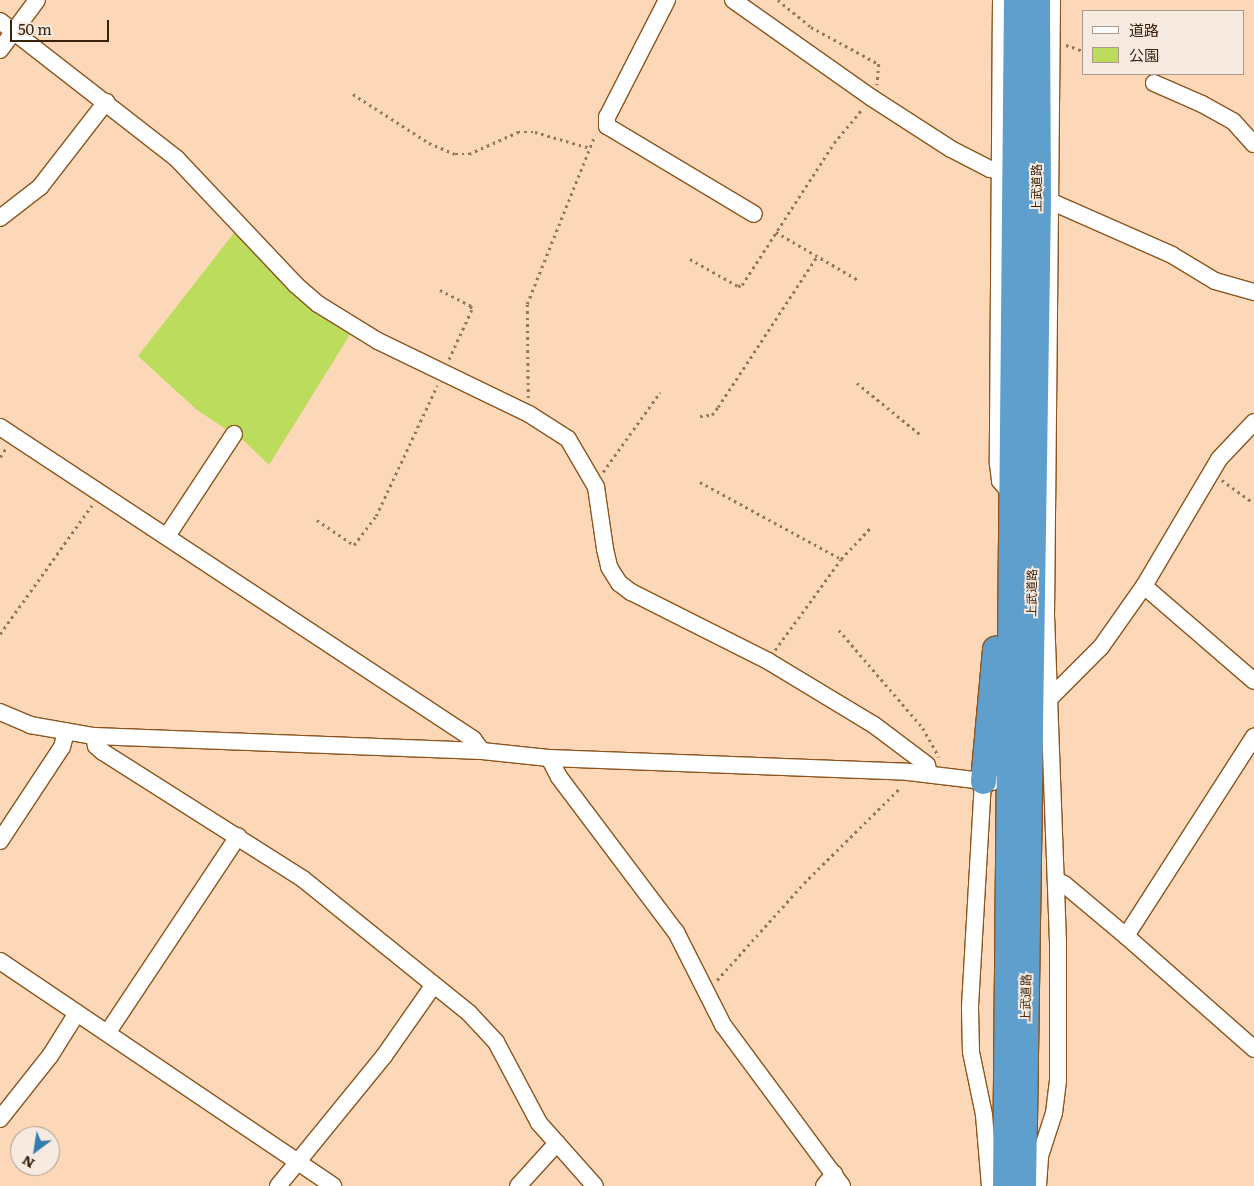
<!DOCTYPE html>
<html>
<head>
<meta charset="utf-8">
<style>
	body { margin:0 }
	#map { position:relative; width:1254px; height:1186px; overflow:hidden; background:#fdd8b8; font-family:Literata,"Noto Sans JP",serif }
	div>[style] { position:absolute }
	.green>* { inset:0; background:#bbdc5d }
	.path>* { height:2.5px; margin-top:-1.25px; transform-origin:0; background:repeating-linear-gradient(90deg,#93765b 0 2.5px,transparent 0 6.5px) }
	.roads { filter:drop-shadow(1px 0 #8a551e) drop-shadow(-1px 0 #8a551e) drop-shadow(0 1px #8a551e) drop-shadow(0 -1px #8a551e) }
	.minor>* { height:16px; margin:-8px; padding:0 8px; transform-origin:8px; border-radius:8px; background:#fff }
	.highway>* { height:25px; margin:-12.5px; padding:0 12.5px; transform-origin:12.5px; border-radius:12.5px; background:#5f9fce }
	span { translate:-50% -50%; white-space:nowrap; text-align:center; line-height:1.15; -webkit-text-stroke:4px #f7eae0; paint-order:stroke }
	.street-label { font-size:12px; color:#39220c }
	.legend { position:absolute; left:1082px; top:10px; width:162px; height:65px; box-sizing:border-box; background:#f7eae0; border:1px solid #ab9a8b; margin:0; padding:6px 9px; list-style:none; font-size:15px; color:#39220c }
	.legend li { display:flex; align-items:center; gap:10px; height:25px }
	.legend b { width:25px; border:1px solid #ab9a8b }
	.north { position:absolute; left:10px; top:1126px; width:50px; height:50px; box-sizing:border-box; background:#f7eae0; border:1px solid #ab9a8b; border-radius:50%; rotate:211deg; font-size:14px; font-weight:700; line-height:20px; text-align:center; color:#39220c }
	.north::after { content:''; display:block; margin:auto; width:18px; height:22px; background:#337eb1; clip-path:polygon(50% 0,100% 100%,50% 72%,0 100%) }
	.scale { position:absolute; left:10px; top:20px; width:99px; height:22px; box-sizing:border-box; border:2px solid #39220c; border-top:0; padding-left:6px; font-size:15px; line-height:18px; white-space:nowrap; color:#39220c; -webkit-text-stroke:4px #f7eae0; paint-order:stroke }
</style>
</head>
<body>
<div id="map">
	<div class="green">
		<div style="clip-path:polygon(237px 229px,351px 333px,269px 465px,244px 441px,197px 410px,138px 356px)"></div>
	</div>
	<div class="path">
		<div style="left:778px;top:0;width:43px;rotate:39.3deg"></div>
		<div style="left:811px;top:27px;width:77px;rotate:28.6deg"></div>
		<div style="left:879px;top:64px;width:21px;rotate:95deg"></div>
		<div style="left:1066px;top:45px;width:18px;rotate:19deg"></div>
		<div style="left:353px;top:94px;width:90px;rotate:32.8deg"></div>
		<div style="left:429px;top:143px;width:28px;rotate:23deg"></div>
		<div style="left:455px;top:154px;width:14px"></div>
		<div style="left:469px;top:154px;width:54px;rotate:-24.2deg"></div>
		<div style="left:518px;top:132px;width:17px"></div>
		<div style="left:535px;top:132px;width:57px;rotate:16.2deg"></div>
		<div style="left:776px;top:232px;width:95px;rotate:30.3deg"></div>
		<div style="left:690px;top:259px;width:55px;rotate:29.4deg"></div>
		<div style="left:738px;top:286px;width:4px;rotate:-14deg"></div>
		<div style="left:742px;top:285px;width:169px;rotate:-57.1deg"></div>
		<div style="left:834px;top:143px;width:45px;rotate:-50.4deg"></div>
		<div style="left:440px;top:290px;width:35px;rotate:27deg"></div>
		<div style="left:471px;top:306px;width:4px;rotate:76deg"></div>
		<div style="left:472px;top:310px;width:55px;rotate:114.7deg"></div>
		<div style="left:857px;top:383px;width:84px;rotate:39.2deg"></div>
		<div style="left:528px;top:398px;width:94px;rotate:-90.6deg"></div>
		<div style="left:527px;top:304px;width:182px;rotate:-68.1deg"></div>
		<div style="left:700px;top:416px;width:12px;rotate:-5deg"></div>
		<div style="left:712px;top:415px;width:10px;rotate:-53deg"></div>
		<div style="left:718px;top:407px;width:181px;rotate:-56.7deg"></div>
		<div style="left:0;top:457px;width:11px;rotate:-56deg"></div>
		<div style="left:603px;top:472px;width:98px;rotate:-54.5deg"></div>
		<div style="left:1222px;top:480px;width:39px;rotate:36deg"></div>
		<div style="left:700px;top:482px;width:161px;rotate:28.6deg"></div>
		<div style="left:317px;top:520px;width:45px;rotate:34deg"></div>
		<div style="left:354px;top:545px;width:36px;rotate:-53deg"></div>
		<div style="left:376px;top:516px;width:144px;rotate:-64.9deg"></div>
		<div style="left:839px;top:630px;width:129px;rotate:49.4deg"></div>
		<div style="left:923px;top:728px;width:33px;rotate:61deg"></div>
		<div style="left:0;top:634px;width:158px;rotate:-54.5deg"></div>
		<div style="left:775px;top:650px;width:112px;rotate:-54deg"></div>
		<div style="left:841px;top:559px;width:45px;rotate:-46.8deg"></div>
		<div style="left:717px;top:980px;width:130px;rotate:-48.1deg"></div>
		<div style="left:804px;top:883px;width:136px;rotate:-44.7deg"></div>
	</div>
	<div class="roads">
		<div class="minor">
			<div style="left:667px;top:0;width:131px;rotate:117.1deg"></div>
			<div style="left:607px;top:117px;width:9px;rotate:90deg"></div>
			<div style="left:607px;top:126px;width:171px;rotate:30.9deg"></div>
			<div style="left:733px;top:0;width:170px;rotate:35.2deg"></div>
			<div style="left:872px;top:98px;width:94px;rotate:32.8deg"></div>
			<div style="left:951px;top:149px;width:44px;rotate:27.1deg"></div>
			<div style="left:990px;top:169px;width:20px;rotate:9deg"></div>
			<div style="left:1001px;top:0;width:464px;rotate:90.4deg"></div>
			<div style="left:998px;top:464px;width:17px;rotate:83deg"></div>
			<div style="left:1000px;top:481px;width:9px;rotate:49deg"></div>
			<div style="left:0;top:21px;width:224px;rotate:37.9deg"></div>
			<div style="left:177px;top:159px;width:173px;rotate:46.6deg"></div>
			<div style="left:296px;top:285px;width:29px;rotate:41deg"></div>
			<div style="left:318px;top:304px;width:70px;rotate:31.7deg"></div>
			<div style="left:378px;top:341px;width:168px;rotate:25.8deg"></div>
			<div style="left:529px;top:414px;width:46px;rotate:32.7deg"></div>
			<div style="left:568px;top:439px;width:56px;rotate:59.7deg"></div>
			<div style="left:596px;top:487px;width:63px;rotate:81.7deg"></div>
			<div style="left:605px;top:549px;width:18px;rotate:77deg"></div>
			<div style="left:609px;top:567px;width:19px;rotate:58deg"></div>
			<div style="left:619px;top:583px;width:15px;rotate:37deg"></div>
			<div style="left:631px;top:592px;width:153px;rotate:26.7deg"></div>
			<div style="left:768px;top:661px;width:124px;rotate:31.1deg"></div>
			<div style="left:874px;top:725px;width:66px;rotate:37deg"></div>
			<div style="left:927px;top:765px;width:9px;rotate:77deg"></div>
			<div style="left:0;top:50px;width:62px;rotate:-53.5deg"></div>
			<div style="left:1154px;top:83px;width:52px;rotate:23.6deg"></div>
			<div style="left:1202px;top:104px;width:35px;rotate:29deg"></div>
			<div style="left:1233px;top:121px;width:31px;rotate:48deg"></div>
			<div style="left:1043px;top:198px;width:141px;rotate:23.8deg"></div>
			<div style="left:1172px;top:255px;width:50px;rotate:31.2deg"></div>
			<div style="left:1215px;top:281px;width:41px;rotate:15.8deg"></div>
			<div style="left:0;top:218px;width:51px;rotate:-37.8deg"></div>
			<div style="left:40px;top:187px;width:108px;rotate:-52.2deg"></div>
			<div style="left:0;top:427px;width:567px;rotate:33.41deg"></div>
			<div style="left:473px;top:739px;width:15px;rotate:53deg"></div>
			<div style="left:167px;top:536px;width:122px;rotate:-56.7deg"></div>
			<div style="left:1144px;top:586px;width:145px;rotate:40.8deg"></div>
			<div style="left:1048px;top:700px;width:75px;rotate:-45deg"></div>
			<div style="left:1101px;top:647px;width:75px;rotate:-54.8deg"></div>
			<div style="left:1144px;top:586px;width:147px;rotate:-59.4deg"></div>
			<div style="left:1219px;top:459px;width:51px;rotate:-46.6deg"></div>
			<div style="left:0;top:712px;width:33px;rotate:23deg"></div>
			<div style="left:30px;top:725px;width:65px;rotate:9.8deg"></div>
			<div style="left:94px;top:736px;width:388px;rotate:2.2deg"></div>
			<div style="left:482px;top:751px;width:67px;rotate:6deg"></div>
			<div style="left:549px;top:758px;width:359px;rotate:2.2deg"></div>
			<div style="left:908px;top:772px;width:85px;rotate:6.8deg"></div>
			<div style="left:94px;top:736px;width:10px;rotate:79deg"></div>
			<div style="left:96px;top:746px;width:9px;rotate:41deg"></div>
			<div style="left:103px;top:752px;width:237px;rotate:32.4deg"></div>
			<div style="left:303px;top:879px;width:213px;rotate:38.9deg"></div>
			<div style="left:469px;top:1013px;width:40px;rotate:47deg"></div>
			<div style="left:496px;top:1042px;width:92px;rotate:62deg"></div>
			<div style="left:539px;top:1123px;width:84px;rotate:48.4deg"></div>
			<div style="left:549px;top:758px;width:21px;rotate:62deg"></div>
			<div style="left:559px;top:777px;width:194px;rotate:53deg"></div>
			<div style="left:676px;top:932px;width:104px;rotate:63.2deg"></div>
			<div style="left:723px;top:1025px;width:200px;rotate:53.5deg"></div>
			<div style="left:983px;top:781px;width:227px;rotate:93.3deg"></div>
			<div style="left:970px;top:1008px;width:44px;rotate:88.7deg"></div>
			<div style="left:971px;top:1052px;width:64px;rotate:78.3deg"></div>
			<div style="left:984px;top:1115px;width:71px;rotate:85.2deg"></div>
			<div style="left:0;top:841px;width:113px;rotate:-56.6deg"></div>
			<div style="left:62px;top:747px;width:16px;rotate:-75deg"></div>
			<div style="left:1056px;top:880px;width:9px;rotate:27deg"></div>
			<div style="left:1064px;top:884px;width:81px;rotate:40deg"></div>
			<div style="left:1126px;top:936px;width:171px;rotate:41.4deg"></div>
			<div style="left:1126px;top:936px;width:237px;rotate:-57.3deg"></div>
			<div style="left:0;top:961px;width:402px;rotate:34deg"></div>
			<div style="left:108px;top:1032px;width:235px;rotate:-56.4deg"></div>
			<div style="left:0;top:1119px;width:80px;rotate:-51.6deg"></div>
			<div style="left:50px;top:1056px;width:51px;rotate:-57.9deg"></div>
			<div style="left:278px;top:1186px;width:168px;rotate:-50.8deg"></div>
			<div style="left:384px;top:1056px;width:85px;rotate:-55deg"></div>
			<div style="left:518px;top:1186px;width:58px;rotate:-47.8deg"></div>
			<div style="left:824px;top:1186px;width:16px;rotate:-50deg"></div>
			<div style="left:1038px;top:1186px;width:30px;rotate:-86deg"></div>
			<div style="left:1040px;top:1156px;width:45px;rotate:-72deg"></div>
			<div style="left:1054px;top:1113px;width:32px;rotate:-83deg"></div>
			<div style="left:1058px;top:1081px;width:139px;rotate:-90deg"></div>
			<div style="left:1058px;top:942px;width:325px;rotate:-92.1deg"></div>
			<div style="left:1046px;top:617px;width:617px;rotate:-89.44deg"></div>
		</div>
		<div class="highway">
			<div style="left:983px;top:781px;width:133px;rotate:-84.8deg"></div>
			<div style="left:1005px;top:1186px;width:1186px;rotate:-89.47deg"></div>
			<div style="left:1023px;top:1186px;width:987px;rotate:-89.13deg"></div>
			<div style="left:1038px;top:199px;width:199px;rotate:-90.3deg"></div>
		</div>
	</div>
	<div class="street-label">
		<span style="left:1037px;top:188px;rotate:-90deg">上武道路</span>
		<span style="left:1032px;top:593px;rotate:-89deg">上武道路</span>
		<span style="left:1026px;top:998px;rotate:-89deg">上武道路</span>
	</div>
	<ul class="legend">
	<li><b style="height:6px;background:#fff"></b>道路</li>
	<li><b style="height:14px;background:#bbdc5d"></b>公園</li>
	</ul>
	<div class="north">N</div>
	<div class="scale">50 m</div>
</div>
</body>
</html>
